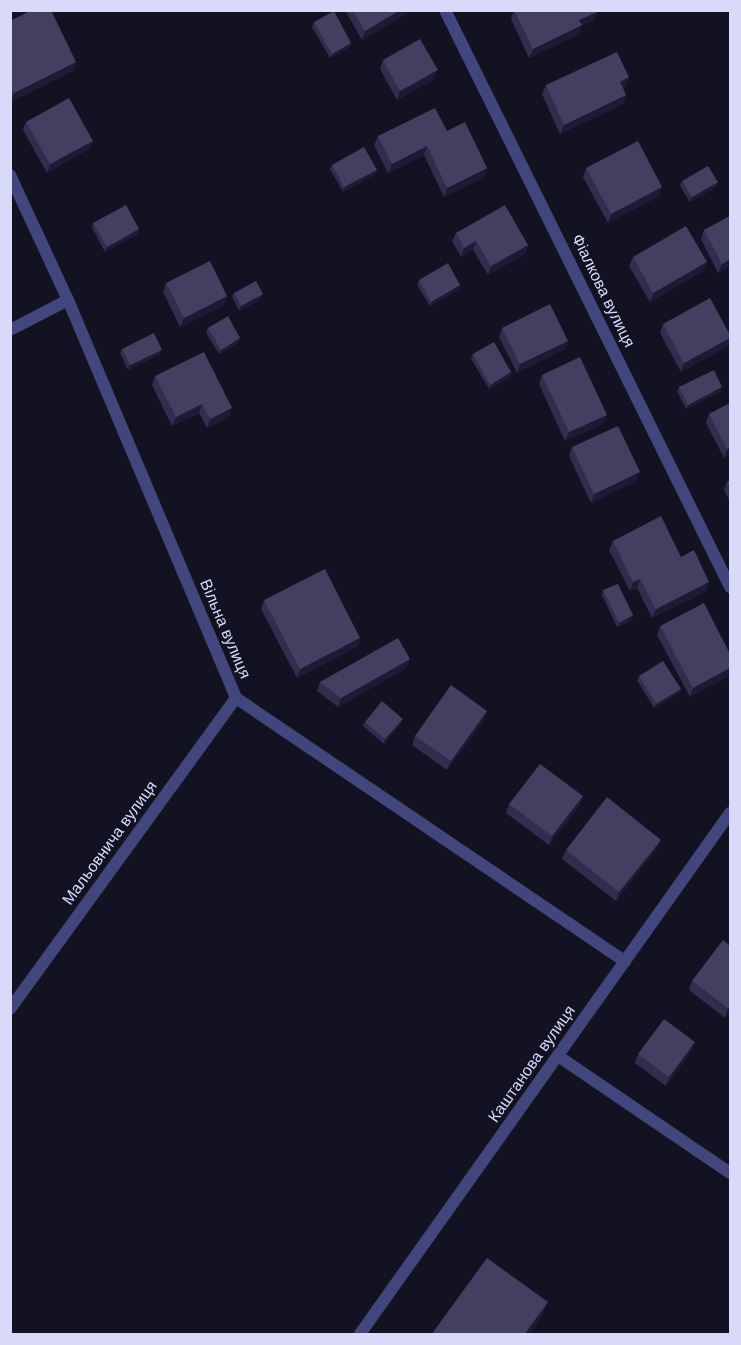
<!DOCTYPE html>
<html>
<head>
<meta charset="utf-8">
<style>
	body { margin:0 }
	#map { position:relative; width:741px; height:1345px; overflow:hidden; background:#131223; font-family:Arial,sans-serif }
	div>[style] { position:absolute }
	.street>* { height:12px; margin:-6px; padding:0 6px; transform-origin:6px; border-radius:6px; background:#43467c }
	.wall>* { inset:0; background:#302d4f }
	.shaded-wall>* { inset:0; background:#1d1a36 }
	.building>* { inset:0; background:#423f61 }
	span { translate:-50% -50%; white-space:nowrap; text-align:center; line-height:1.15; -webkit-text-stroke:4.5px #131223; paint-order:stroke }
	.street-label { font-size:16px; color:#d9d9fa }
	.frame { position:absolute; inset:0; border:12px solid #d9d9fa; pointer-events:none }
</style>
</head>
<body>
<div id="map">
	<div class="street">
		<div style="left:445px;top:10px;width:644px;rotate:63.71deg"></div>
		<div style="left:10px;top:175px;width:138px;rotate:65.1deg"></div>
		<div style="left:68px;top:300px;width:432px;rotate:67.1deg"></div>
		<div style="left:236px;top:698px;width:470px;rotate:34.1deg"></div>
		<div style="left:10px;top:330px;width:65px;rotate:-27.3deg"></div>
		<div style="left:10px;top:1009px;width:384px;rotate:-54deg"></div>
		<div style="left:558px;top:1056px;width:208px;rotate:34.2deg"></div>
		<div style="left:360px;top:1334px;width:639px;rotate:-54.62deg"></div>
	</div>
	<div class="wall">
		<div style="clip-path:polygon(345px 10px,408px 10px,408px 13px,362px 40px)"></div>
		<div style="clip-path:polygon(514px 10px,597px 12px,593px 21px,581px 26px,579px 34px,529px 58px,511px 19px)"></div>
		<div style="clip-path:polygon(10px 21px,76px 62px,73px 71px,11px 102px)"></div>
		<div style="clip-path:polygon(314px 22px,351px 43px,350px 47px,330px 58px,312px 27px)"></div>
		<div style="clip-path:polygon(383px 60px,434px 79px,397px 100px,380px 69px)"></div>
		<div style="clip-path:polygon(546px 85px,626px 86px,623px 88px,626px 95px,623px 104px,560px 134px,542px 94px)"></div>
		<div style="clip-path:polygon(26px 122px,93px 141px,89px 149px,47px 173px,23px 130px)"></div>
		<div style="clip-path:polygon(447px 131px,487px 168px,484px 177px,444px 197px,424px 155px,388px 173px,374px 145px,378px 136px)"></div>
		<div style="clip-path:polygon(332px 165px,375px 174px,343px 192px,330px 169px)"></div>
		<div style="clip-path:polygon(586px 168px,659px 196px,608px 223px,583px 177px)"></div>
		<div style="clip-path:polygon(682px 181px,718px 182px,716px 187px,690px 202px,680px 186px)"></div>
		<div style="clip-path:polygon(730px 216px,730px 266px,718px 273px,701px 239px,704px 230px)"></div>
		<div style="clip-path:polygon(93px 223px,138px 234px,105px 252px,92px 228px)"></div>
		<div style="clip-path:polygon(456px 233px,528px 245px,525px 254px,488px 275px,473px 250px,461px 257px,452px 241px)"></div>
		<div style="clip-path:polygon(633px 257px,703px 271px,650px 302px,629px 266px)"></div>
		<div style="clip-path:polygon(419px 280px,460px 285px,458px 290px,430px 306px,417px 285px)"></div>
		<div style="clip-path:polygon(166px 283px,227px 296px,224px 305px,180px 327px,163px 292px)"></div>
		<div style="clip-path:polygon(234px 293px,263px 294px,261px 299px,239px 311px,232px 297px)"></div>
		<div style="clip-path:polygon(663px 324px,730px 335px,730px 340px,728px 346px,681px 372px,660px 333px)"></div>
		<div style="clip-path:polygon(208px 328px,239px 342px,219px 354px,206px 333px)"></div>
		<div style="clip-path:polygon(502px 328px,568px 341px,565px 349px,517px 373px,499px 337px)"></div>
		<div style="clip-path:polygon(122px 349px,160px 354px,128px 370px,120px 353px)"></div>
		<div style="clip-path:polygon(473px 354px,511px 372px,510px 377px,489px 389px,471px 359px)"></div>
		<div style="clip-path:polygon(542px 375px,603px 424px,565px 441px,539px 384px)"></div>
		<div style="clip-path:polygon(155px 376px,229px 417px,207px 428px,199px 413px,172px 426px,152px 385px)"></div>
		<div style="clip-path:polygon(679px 387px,720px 392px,686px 409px,677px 391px)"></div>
		<div style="clip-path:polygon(730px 403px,730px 454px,724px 458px,706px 423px,709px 414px)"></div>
		<div style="clip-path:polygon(572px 447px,636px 481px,591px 503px,569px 456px)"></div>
		<div style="clip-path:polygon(730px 480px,730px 502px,724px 490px,727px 482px)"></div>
		<div style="clip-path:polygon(613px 541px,681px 557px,706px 591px,652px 618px,637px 588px,630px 591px,609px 550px)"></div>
		<div style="clip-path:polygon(603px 590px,633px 615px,632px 620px,617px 627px,602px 595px)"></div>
		<div style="clip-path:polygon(264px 600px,357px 647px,297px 678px,261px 609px)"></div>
		<div style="clip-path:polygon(660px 626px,730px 654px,690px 697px,657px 635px)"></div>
		<div style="clip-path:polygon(410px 659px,406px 668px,338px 707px,317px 691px,320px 682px)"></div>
		<div style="clip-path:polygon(639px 676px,681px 689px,679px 693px,654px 708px,637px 680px)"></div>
		<div style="clip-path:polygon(484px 720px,447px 770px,412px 745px,415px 736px)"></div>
		<div style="clip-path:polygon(365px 722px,401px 723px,384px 744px,363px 726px)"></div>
		<div style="clip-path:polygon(583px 796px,580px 805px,549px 845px,506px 813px,509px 804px)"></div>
		<div style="clip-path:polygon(657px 848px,616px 901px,562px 859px,566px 850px)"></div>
		<div style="clip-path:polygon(692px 981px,730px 1011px,725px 1018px,689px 990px)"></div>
		<div style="clip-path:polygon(692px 1050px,666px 1086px,635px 1063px,638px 1054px)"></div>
	</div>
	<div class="shaded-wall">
		<div style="clip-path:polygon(400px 10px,408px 10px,408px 13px,362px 40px,365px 31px)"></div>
		<div style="clip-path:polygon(597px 12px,593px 21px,581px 26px,579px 34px,529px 58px,533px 49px,579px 20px)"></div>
		<div style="clip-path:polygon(351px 43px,350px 47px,330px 58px,332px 54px)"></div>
		<div style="clip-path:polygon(76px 62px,73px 71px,11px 102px,14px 93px)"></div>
		<div style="clip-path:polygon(438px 70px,434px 79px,397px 100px,400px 91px)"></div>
		<div style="clip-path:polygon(629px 77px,626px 86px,617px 90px,620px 82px)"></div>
		<div style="clip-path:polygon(626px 95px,623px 104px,560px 134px,564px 125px)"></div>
		<div style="clip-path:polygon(93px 141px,89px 149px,47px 173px,50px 164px)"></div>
		<div style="clip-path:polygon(427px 146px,424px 155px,388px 173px,392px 164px)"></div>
		<div style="clip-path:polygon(487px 168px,484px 177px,444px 197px,447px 188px)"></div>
		<div style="clip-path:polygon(377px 170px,375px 174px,343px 192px,344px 187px)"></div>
		<div style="clip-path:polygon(718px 182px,716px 187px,690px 202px,692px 197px)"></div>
		<div style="clip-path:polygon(662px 187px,659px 196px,608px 223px,611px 214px)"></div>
		<div style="clip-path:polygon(139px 229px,138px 234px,105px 252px,107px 247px)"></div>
		<div style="clip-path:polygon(476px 241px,473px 250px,461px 257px,464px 248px)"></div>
		<div style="clip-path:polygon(528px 245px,525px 254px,488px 275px,491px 266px)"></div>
		<div style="clip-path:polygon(730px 259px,730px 266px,718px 273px,722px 264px)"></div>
		<div style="clip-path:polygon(707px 262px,703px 271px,650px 302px,653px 293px)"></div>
		<div style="clip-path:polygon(460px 285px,458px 290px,430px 306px,431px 302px)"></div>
		<div style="clip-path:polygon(263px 294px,261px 299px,239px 311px,241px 306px)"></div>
		<div style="clip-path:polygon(227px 296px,224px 305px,180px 327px,184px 318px)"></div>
		<div style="clip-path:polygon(240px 338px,239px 342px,219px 354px,221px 350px)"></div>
		<div style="clip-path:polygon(730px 338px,728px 346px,681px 372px,684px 363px)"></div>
		<div style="clip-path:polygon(568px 341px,565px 349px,517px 373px,520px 364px)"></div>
		<div style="clip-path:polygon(162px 350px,160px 354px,128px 370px,130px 365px)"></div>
		<div style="clip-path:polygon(511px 372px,510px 377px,489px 389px,490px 385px)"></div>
		<div style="clip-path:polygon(722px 387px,720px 392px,686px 409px,688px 405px)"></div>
		<div style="clip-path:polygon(202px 404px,199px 413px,172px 426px,176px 417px)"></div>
		<div style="clip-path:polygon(232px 408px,229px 417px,207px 428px,210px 419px)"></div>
		<div style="clip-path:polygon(607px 415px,603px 424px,565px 441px,569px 432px)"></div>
		<div style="clip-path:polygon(730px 447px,730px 454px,724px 458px,727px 449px)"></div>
		<div style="clip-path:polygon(640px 472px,636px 481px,591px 503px,594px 494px)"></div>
		<div style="clip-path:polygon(640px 579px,637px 588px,630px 591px,633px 582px)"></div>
		<div style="clip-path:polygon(709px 582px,706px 591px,652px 618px,656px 609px)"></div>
		<div style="clip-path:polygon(633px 615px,632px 620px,617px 627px,619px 623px)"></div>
		<div style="clip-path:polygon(360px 638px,357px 647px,297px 678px,300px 669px)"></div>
		<div style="clip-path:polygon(410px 659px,406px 668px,338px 707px,341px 698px)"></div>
		<div style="clip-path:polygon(730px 668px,730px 676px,690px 697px,693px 688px)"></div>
		<div style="clip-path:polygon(681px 689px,679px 693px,654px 708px,656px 704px)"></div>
		<div style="clip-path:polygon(487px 711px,484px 720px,447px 770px,451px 761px)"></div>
		<div style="clip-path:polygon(403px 719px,401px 723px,384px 744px,385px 739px)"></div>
		<div style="clip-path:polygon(583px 796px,580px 805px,549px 845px,552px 836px)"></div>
		<div style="clip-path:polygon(661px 840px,657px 848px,616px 901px,619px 892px)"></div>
		<div style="clip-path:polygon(730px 1006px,730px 1011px,725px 1018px,728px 1009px)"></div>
		<div style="clip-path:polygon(695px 1042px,692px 1050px,666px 1086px,669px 1077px)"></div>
		<div style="clip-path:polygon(548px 1302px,542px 1317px,530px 1335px,524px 1335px)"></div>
	</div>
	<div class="building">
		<div style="clip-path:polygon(32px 10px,51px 10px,76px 62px,14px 93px,10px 86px,10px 21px)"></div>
		<div style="clip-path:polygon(353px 10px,400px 10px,365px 31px)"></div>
		<div style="clip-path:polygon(514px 10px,596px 10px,597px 12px,579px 20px,582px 25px,533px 49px)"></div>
		<div style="clip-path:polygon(334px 11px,351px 43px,332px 54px,314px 22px)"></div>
		<div style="clip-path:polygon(420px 39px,438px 70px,400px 91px,383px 60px)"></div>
		<div style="clip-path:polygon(617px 52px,629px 77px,620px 82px,626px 95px,564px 125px,546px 85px)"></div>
		<div style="clip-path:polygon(69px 98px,93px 141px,50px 164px,26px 122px)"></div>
		<div style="clip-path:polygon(435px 108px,447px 131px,465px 122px,487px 168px,447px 188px,427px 146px,392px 164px,378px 136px)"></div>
		<div style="clip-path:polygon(638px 141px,662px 187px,611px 214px,586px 168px)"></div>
		<div style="clip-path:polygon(364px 147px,377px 170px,344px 187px,332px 165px)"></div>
		<div style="clip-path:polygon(708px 166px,718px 182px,692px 197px,682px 181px)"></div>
		<div style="clip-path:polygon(126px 205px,139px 229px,107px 247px,93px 223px)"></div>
		<div style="clip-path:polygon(505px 205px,528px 245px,491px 266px,476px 241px,464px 248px,456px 233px)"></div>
		<div style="clip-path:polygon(730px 216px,730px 259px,722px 264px,704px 230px)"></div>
		<div style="clip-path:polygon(686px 226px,707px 262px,653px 293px,633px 257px)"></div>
		<div style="clip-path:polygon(210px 261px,227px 296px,184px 318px,166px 283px)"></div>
		<div style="clip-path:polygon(448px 263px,460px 285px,431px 302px,419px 280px)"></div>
		<div style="clip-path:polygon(256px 281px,263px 294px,241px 306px,234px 293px)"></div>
		<div style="clip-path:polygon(710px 298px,730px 335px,730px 338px,684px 363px,663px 324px)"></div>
		<div style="clip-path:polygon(550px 304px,568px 341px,520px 364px,502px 328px)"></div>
		<div style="clip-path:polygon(228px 316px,240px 338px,221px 350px,208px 328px)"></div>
		<div style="clip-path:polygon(154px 333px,162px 350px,130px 365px,122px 349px)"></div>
		<div style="clip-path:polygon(494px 342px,511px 372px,490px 385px,473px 354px)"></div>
		<div style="clip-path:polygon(204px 352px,232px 408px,210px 419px,202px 404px,176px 417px,155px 376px)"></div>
		<div style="clip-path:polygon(580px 357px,607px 415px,569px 432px,542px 375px)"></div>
		<div style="clip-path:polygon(714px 370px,722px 387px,688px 405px,679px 387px)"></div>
		<div style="clip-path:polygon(730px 403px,730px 447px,727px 449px,709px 414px)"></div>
		<div style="clip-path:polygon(618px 426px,640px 472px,594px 494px,572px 447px)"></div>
		<div style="clip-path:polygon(730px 480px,730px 487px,727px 482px)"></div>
		<div style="clip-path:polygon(661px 516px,681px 557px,694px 550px,709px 582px,656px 609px,640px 579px,633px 582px,613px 541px)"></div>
		<div style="clip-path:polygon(325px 569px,360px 638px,300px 669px,264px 600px)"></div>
		<div style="clip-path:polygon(618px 584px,633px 615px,619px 623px,603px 590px)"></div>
		<div style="clip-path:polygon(704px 603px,730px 654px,730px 668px,693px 688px,660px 626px)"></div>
		<div style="clip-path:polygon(398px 638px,410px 659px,341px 698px,320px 682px)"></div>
		<div style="clip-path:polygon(663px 661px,681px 689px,656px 704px,639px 676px)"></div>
		<div style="clip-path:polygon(451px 685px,487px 711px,451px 761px,415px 736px)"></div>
		<div style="clip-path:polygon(382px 701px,403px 719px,385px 739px,365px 722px)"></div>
		<div style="clip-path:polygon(540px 764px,583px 796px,552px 836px,509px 804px)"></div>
		<div style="clip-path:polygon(607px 797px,661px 840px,619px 892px,566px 850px)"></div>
		<div style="clip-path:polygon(723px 940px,730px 946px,730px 1006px,728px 1009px,692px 981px)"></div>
		<div style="clip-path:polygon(664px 1019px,695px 1042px,669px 1077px,638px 1054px)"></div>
		<div style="clip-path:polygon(487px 1258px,548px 1302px,524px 1335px,431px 1335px)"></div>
	</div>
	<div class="street-label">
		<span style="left:603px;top:291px;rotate:64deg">Фіалкова вулиця</span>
		<span style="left:225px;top:629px;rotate:67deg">Вільна вулиця</span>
		<span style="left:110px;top:843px;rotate:-54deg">Мальовнича вулиця</span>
		<span style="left:532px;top:1064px;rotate:-55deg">Каштанова вулиця</span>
	</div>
	<div class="frame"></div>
</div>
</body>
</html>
